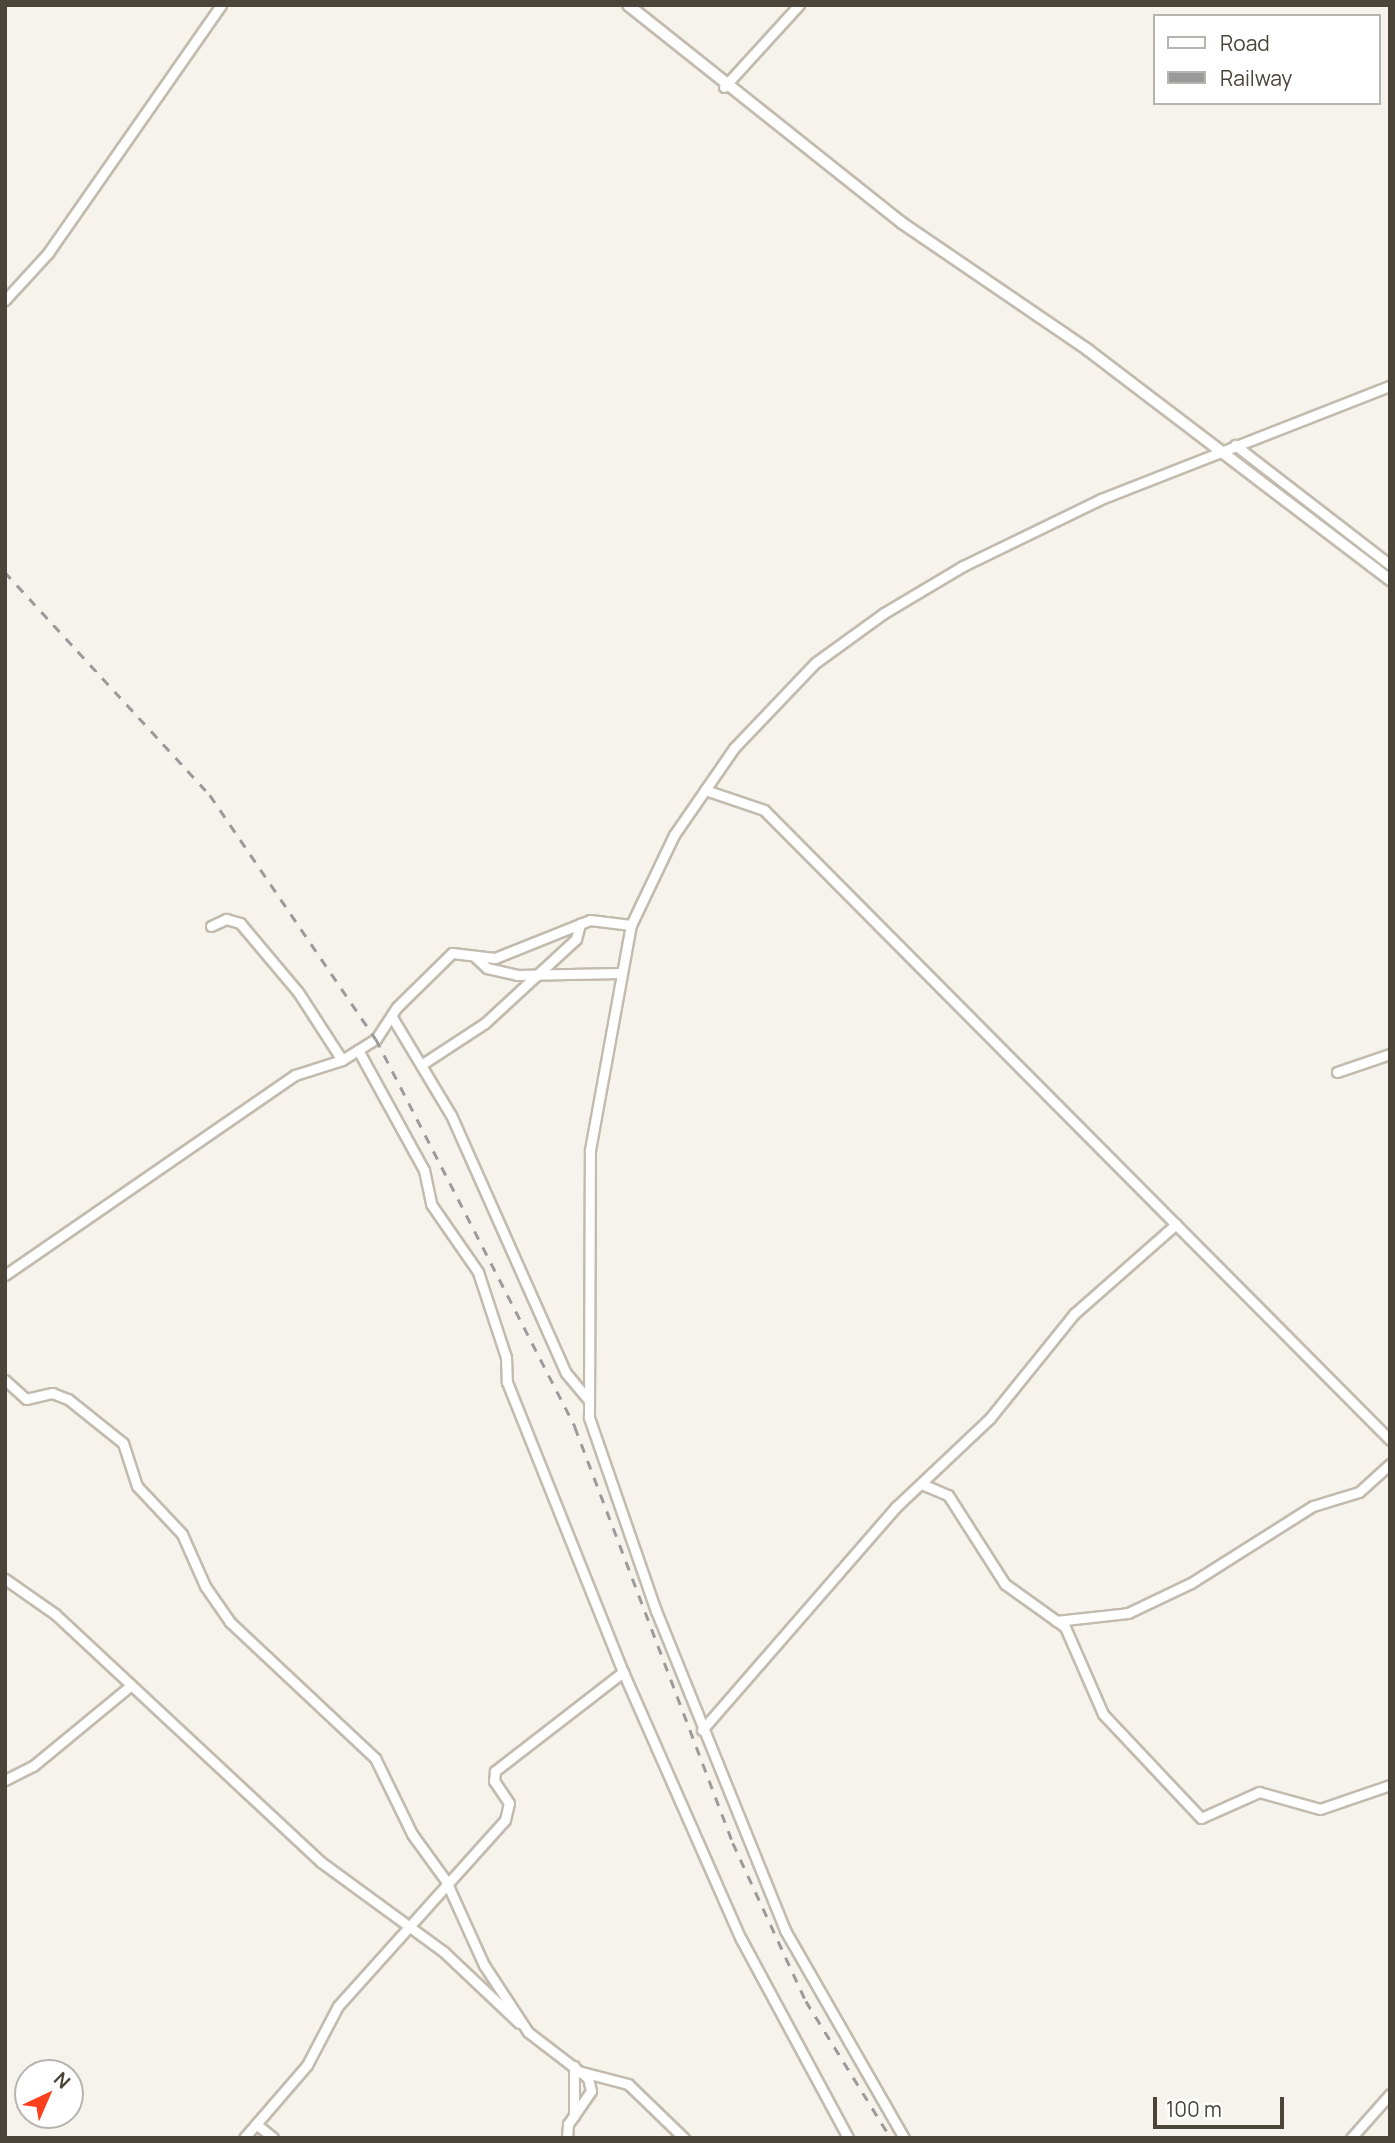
<!DOCTYPE html>
<html>
<head>
<meta charset="utf-8">
<style>
	body { margin:0 }
	#map { position:relative; width:1395px; height:2143px; overflow:hidden; background:#f6f3ec; font-family:Manrope,sans-serif }
	div>[style] { position:absolute }
	.roads { filter:drop-shadow(2px 0 #c2bbae) drop-shadow(-2px 0 #c2bbae) drop-shadow(0 2px #c2bbae) drop-shadow(0 -2px #c2bbae) }
	.minor>* { height:9px; margin:-4.5px; padding:0 4.5px; transform-origin:4.5px; border-radius:4.5px; background:#fff }
	.tertiary>* { height:10px; margin:-5px; padding:0 5px; transform-origin:5px; border-radius:5px; background:#fff }
	.rail>* { height:2.5px; margin-top:-1.25px; transform-origin:0; background:repeating-linear-gradient(90deg,#9a9a9a 0 9px,transparent 0 18px) }
	span { translate:-50% -50%; white-space:nowrap; text-align:center; line-height:1.15; -webkit-text-stroke:5px #fff; paint-order:stroke }
	.frame { position:absolute; inset:0; border:7px solid #4b4439; pointer-events:none }
	.legend { position:absolute; left:1153px; top:14px; width:228px; height:91px; box-sizing:border-box; background:#fff; border:2px solid #b7b4b0; margin:0; padding:9px 12px; list-style:none; font-size:21px; color:#4b4439 }
	.legend li { display:flex; align-items:center; gap:14px; height:35px }
	.legend b { width:35px; border:2px solid #b7b4b0 }
	.north { position:absolute; left:14px; top:2059px; width:70px; height:70px; box-sizing:border-box; background:#fff; border:2px solid #b7b4b0; border-radius:50%; rotate:44deg; font-size:19px; font-weight:700; line-height:28px; text-align:center; color:#4b4439 }
	.north::after { content:''; display:block; margin:auto; width:24px; height:32px; background:#fc3f1d; clip-path:polygon(50% 0,100% 100%,50% 72%,0 100%) }
	.scale { position:absolute; left:1153px; top:2097px; width:131px; height:32px; box-sizing:border-box; border:4px solid #4b4439; border-top:0; padding-left:9px; font-size:21px; line-height:24px; white-space:nowrap; color:#4b4439; -webkit-text-stroke:5px #fff; paint-order:stroke }
</style>
</head>
<body>
<div id="map">
	<div class="roads">
		<div class="minor">
			<div style="left:724px;top:87px;width:111px;rotate:-47.6deg"></div>
			<div style="left:5px;top:300px;width:64px;rotate:-47.5deg"></div>
			<div style="left:48px;top:253px;width:302px;rotate:-55.1deg"></div>
			<div style="left:1235px;top:445px;width:196px;rotate:37.7deg"></div>
			<div style="left:705px;top:790px;width:62px;rotate:18.7deg"></div>
			<div style="left:764px;top:810px;width:888px;rotate:45.18deg"></div>
			<div style="left:211px;top:926px;width:17px;rotate:-25deg"></div>
			<div style="left:226px;top:919px;width:15px;rotate:16deg"></div>
			<div style="left:240px;top:923px;width:90px;rotate:50deg"></div>
			<div style="left:298px;top:992px;width:81px;rotate:57.1deg"></div>
			<div style="left:476px;top:958px;width:15px;rotate:42deg"></div>
			<div style="left:487px;top:968px;width:31px;rotate:13deg"></div>
			<div style="left:517px;top:975px;width:104px;rotate:-1.1deg"></div>
			<div style="left:392px;top:1017px;width:114px;rotate:59deg"></div>
			<div style="left:451px;top:1115px;width:282px;rotate:66deg"></div>
			<div style="left:566px;top:1373px;width:35px;rotate:50deg"></div>
			<div style="left:358px;top:1050px;width:137px;rotate:61.2deg"></div>
			<div style="left:424px;top:1170px;width:35px;rotate:78deg"></div>
			<div style="left:431px;top:1204px;width:83px;rotate:55.3deg"></div>
			<div style="left:478px;top:1272px;width:89px;rotate:71.8deg"></div>
			<div style="left:506px;top:1357px;width:25px;rotate:88deg"></div>
			<div style="left:507px;top:1382px;width:312px;rotate:68.2deg"></div>
			<div style="left:623px;top:1672px;width:292px;rotate:66.2deg"></div>
			<div style="left:741px;top:1939px;width:226px;rotate:61.7deg"></div>
			<div style="left:424px;top:1063px;width:73px;rotate:-33.3deg"></div>
			<div style="left:485px;top:1023px;width:124px;rotate:-42.7deg"></div>
			<div style="left:576px;top:939px;width:16px;rotate:-75deg"></div>
			<div style="left:1337px;top:1072px;width:56px;rotate:-18.8deg"></div>
			<div style="left:5px;top:1275px;width:352px;rotate:-34.6deg"></div>
			<div style="left:295px;top:1075px;width:49px;rotate:-17.7deg"></div>
			<div style="left:342px;top:1060px;width:40px;rotate:-32deg"></div>
			<div style="left:376px;top:1039px;width:38px;rotate:-57deg"></div>
			<div style="left:397px;top:1007px;width:77px;rotate:-44.5deg"></div>
			<div style="left:452px;top:953px;width:43px;rotate:6.6deg"></div>
			<div style="left:495px;top:958px;width:102px;rotate:-21.8deg"></div>
			<div style="left:590px;top:920px;width:41px;rotate:7deg"></div>
			<div style="left:5px;top:1380px;width:28px;rotate:42deg"></div>
			<div style="left:26px;top:1399px;width:27px;rotate:-13deg"></div>
			<div style="left:52px;top:1393px;width:17px;rotate:21deg"></div>
			<div style="left:68px;top:1399px;width:70px;rotate:38.7deg"></div>
			<div style="left:123px;top:1443px;width:45px;rotate:72deg"></div>
			<div style="left:137px;top:1486px;width:66px;rotate:46.8deg"></div>
			<div style="left:182px;top:1534px;width:57px;rotate:66.1deg"></div>
			<div style="left:205px;top:1586px;width:44px;rotate:55.2deg"></div>
			<div style="left:230px;top:1622px;width:199px;rotate:43.2deg"></div>
			<div style="left:375px;top:1758px;width:85px;rotate:64deg"></div>
			<div style="left:412px;top:1834px;width:58px;rotate:54.1deg"></div>
			<div style="left:446px;top:1881px;width:92px;rotate:65.7deg"></div>
			<div style="left:484px;top:1965px;width:80px;rotate:56.7deg"></div>
			<div style="left:528px;top:2032px;width:76px;rotate:37.5deg"></div>
			<div style="left:588px;top:2078px;width:13px;rotate:77deg"></div>
			<div style="left:591px;top:2091px;width:40px;rotate:124.9deg"></div>
			<div style="left:568px;top:2124px;width:14px;rotate:94deg"></div>
			<div style="left:924px;top:1485px;width:26px;rotate:23deg"></div>
			<div style="left:948px;top:1495px;width:106px;rotate:57.4deg"></div>
			<div style="left:1005px;top:1584px;width:74px;rotate:35.6deg"></div>
			<div style="left:1065px;top:1627px;width:95px;rotate:66.4deg"></div>
			<div style="left:1103px;top:1714px;width:143px;rotate:46.7deg"></div>
			<div style="left:1201px;top:1818px;width:64px;rotate:-24.1deg"></div>
			<div style="left:1259px;top:1792px;width:63px;rotate:15.6deg"></div>
			<div style="left:1320px;top:1809px;width:74px;rotate:-18.9deg"></div>
			<div style="left:5px;top:1579px;width:61px;rotate:35deg"></div>
			<div style="left:55px;top:1614px;width:364px;rotate:43deg"></div>
			<div style="left:321px;top:1862px;width:152px;rotate:36.2deg"></div>
			<div style="left:444px;top:1952px;width:103px;rotate:43.4deg"></div>
			<div style="left:1056px;top:1621px;width:72px;rotate:-6.3deg"></div>
			<div style="left:1128px;top:1613px;width:70px;rotate:-25.5deg"></div>
			<div style="left:1191px;top:1583px;width:144px;rotate:-32.3deg"></div>
			<div style="left:1313px;top:1506px;width:48px;rotate:-16.9deg"></div>
			<div style="left:1359px;top:1492px;width:42px;rotate:-42.1deg"></div>
			<div style="left:702px;top:1730px;width:296px;rotate:-49deg"></div>
			<div style="left:896px;top:1507px;width:129px;rotate:-43.4deg"></div>
			<div style="left:990px;top:1418px;width:134px;rotate:-51.1deg"></div>
			<div style="left:1074px;top:1314px;width:136px;rotate:-41.4deg"></div>
			<div style="left:5px;top:1780px;width:31px;rotate:-27deg"></div>
			<div style="left:33px;top:1766px;width:126px;rotate:-39.5deg"></div>
			<div style="left:574px;top:2066px;width:50px;rotate:90deg"></div>
			<div style="left:582px;top:2072px;width:48px;rotate:14.6deg"></div>
			<div style="left:628px;top:2084px;width:78px;rotate:44deg"></div>
			<div style="left:256px;top:2124px;width:22px;rotate:39deg"></div>
			<div style="left:244px;top:2138px;width:96px;rotate:-49.2deg"></div>
			<div style="left:307px;top:2065px;width:67px;rotate:-62.3deg"></div>
			<div style="left:338px;top:2006px;width:250px;rotate:-48.1deg"></div>
			<div style="left:505px;top:1820px;width:17px;rotate:-77deg"></div>
			<div style="left:509px;top:1803px;width:27px;rotate:-124deg"></div>
			<div style="left:494px;top:1781px;width:10px;rotate:-84deg"></div>
			<div style="left:495px;top:1771px;width:162px;rotate:-37.7deg"></div>
			<div style="left:904px;top:2138px;width:240px;rotate:-119.8deg"></div>
			<div style="left:785px;top:1930px;width:344px;rotate:-112deg"></div>
			<div style="left:656px;top:1611px;width:205px;rotate:-109.1deg"></div>
			<div style="left:589px;top:1417px;width:267px;rotate:-89.8deg"></div>
			<div style="left:590px;top:1150px;width:229px;rotate:-79.7deg"></div>
			<div style="left:631px;top:925px;width:100px;rotate:-64.5deg"></div>
			<div style="left:674px;top:835px;width:106px;rotate:-55.4deg"></div>
			<div style="left:734px;top:748px;width:117px;rotate:-46.4deg"></div>
			<div style="left:815px;top:663px;width:85px;rotate:-35.9deg"></div>
			<div style="left:884px;top:613px;width:92px;rotate:-30.7deg"></div>
			<div style="left:963px;top:566px;width:153px;rotate:-25.9deg"></div>
			<div style="left:1101px;top:499px;width:310px;rotate:-21.4deg"></div>
			<div style="left:1351px;top:2138px;width:59px;rotate:-48.4deg"></div>
		</div>
		<div class="tertiary">
			<div style="left:628px;top:5px;width:350px;rotate:38.5deg"></div>
			<div style="left:902px;top:223px;width:225px;rotate:34.3deg"></div>
			<div style="left:1088px;top:350px;width:380px;rotate:37.3deg"></div>
		</div>
	</div>
	<div class="rail">
		<div style="left:5px;top:572px;width:303px;rotate:47.4deg"></div>
		<div style="left:210px;top:795px;width:295px;rotate:55.8deg"></div>
		<div style="left:376px;top:1039px;width:436px;rotate:62.8deg"></div>
		<div style="left:575px;top:1427px;width:445px;rotate:69.2deg"></div>
		<div style="left:733px;top:1843px;width:174px;rotate:65.2deg"></div>
		<div style="left:806px;top:2001px;width:161px;rotate:58.2deg"></div>
	</div>
	<div class="frame"></div>
	<ul class="legend">
	<li><b style="height:9px;background:#fff"></b>Road</li>
	<li><b style="height:9px;background:#9a9a9a"></b>Railway</li>
	</ul>
	<div class="north">N</div>
	<div class="scale">100 m</div>
</div>
</body>
</html>
